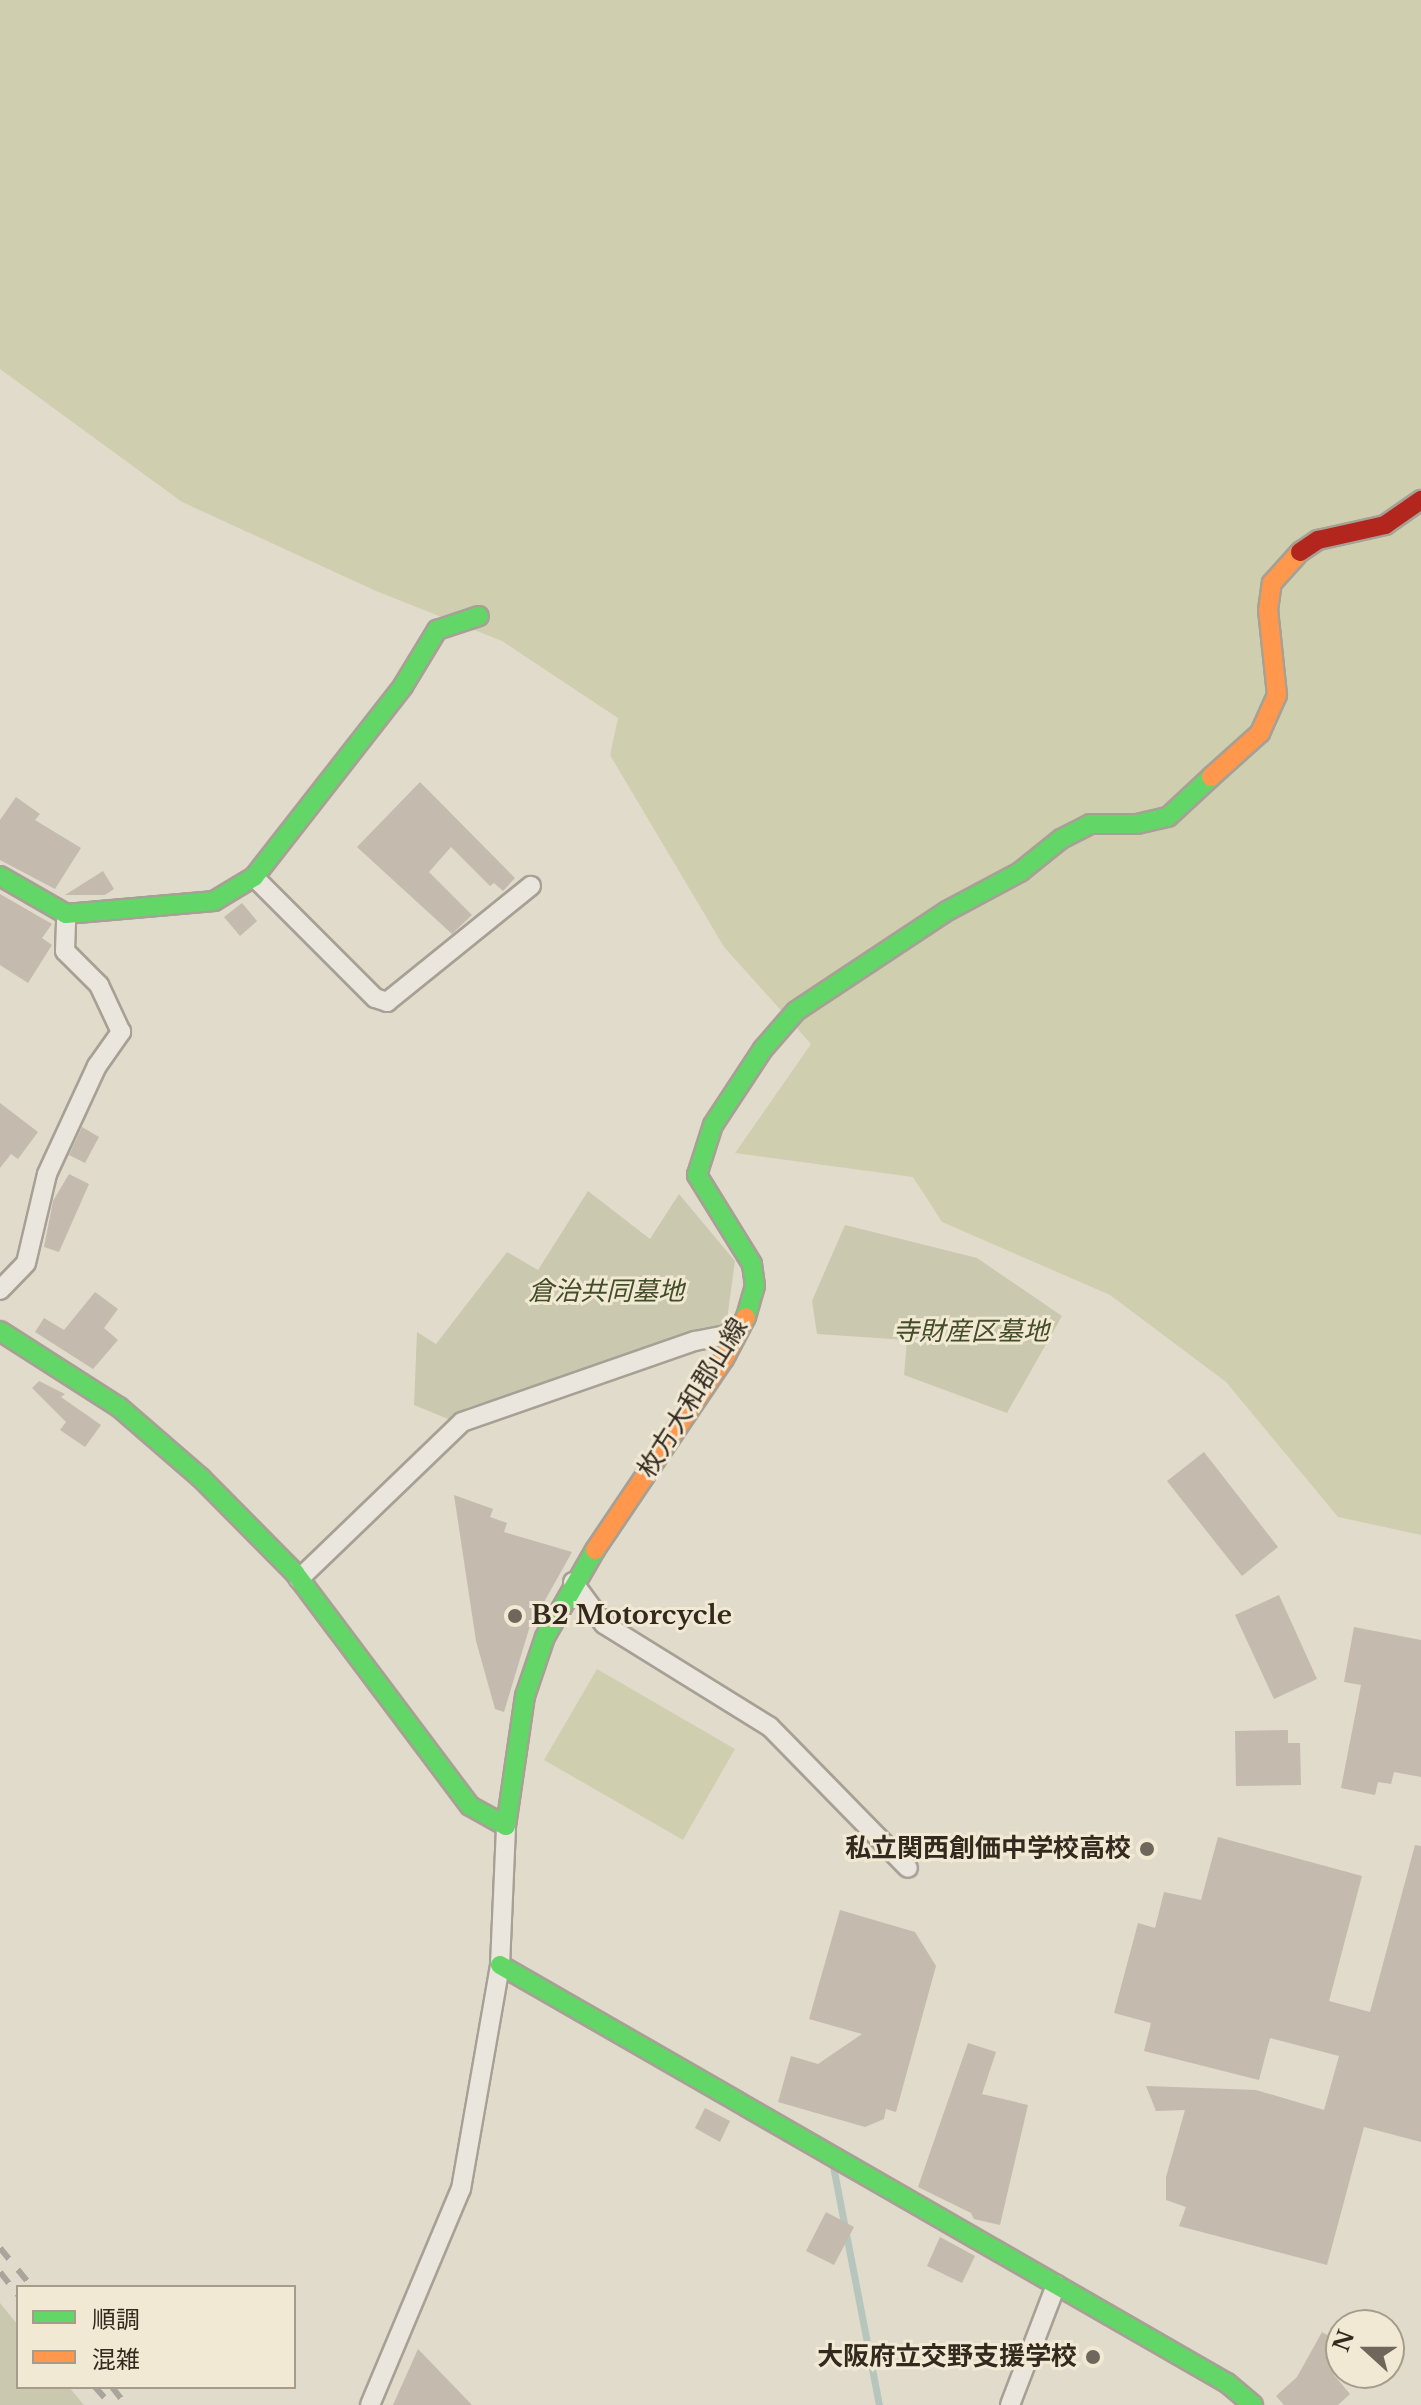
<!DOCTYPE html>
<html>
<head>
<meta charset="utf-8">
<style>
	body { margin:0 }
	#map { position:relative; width:1421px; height:2405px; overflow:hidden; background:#e1dbcc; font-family:"Libre Baskerville","Noto Sans JP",serif }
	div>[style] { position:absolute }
	.green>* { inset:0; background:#cfcfb0 }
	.cemetery>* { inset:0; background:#cac9af }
	.stream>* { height:7px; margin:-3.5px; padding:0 3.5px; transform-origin:3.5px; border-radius:3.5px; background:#b7c6bd }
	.building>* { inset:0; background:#c4baad }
	.roads { filter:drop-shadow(2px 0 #a6a095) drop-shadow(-2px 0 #a6a095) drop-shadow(0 2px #a6a095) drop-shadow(0 -2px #a6a095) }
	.street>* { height:18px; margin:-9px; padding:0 9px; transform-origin:9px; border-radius:9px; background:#eae6dd }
	.fast>* { height:18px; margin:-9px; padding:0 9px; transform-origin:9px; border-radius:9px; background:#63d668 }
	.slow>* { height:18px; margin:-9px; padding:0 9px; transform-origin:9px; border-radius:9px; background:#ff974d }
	.jam>* { height:18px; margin:-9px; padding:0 9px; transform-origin:9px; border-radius:9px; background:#b3261e }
	.rail>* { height:6px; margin-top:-3px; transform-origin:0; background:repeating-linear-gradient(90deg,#a9a59d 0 14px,transparent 0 28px) }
	.dots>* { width:22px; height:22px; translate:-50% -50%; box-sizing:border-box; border:4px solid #f1e9d3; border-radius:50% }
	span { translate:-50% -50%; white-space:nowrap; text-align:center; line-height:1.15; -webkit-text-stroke:6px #f1e9d3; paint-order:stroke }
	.park-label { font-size:26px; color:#434d28; font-style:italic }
	.street-label { font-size:26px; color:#33291f }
	.poi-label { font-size:26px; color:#33291f; font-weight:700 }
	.left { translate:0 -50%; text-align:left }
	.right { translate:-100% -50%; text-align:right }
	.legend { position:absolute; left:16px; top:2285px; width:280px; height:104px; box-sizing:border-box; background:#f1e9d3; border:2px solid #a59c8b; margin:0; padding:10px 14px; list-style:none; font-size:24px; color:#33291f }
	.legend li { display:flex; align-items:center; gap:16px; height:40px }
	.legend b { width:40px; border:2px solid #a59c8b }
	.north { position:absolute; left:1325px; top:2309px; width:80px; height:80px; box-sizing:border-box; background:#f1e9d3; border:2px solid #a59c8b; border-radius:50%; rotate:291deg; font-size:22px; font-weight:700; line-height:32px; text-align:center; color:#33291f }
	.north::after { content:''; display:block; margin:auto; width:28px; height:36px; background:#70675c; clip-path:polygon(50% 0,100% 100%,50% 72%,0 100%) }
</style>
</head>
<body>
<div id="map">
	<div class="green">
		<div style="clip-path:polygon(0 0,1421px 0,1421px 1535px,1338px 1517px,1226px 1382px,1110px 1295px,942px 1222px,913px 1177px,735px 1153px,811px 1044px,724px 947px,610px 755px,618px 718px,502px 641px,376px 591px,182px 502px,0 369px)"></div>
		<div style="clip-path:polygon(597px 1669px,735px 1749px,683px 1840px,544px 1760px)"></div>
	</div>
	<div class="cemetery">
		<div style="clip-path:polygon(588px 1191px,650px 1239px,679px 1194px,735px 1261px,726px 1327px,466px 1408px,453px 1421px,414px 1405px,417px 1332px,436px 1344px,507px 1252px,538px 1270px)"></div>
		<div style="clip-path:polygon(845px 1225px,977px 1258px,1062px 1316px,1007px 1413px,904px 1375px,907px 1340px,817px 1334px,812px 1301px)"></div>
		<div style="clip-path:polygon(0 2303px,18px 2325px,18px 2387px,69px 2387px,84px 2405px,0 2405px)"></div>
	</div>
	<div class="stream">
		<div style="left:833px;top:2166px;width:243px;rotate:79.1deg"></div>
	</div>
	<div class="building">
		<div style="clip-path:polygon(420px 782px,515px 878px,503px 891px,494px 883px,490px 886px,451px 847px,429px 872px,472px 915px,452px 934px,357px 847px)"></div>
		<div style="clip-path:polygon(16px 797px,40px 814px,35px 820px,81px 848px,55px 889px,0 860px,0 820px)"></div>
		<div style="clip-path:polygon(103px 871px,114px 889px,105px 895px,65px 895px)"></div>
		<div style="clip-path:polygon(0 894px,52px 924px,42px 938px,52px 945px,28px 983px,0 965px)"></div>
		<div style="clip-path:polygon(242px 903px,257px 921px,240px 936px,224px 917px)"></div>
		<div style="clip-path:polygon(0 1103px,38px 1132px,18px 1159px,11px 1154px,0 1168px)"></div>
		<div style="clip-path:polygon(82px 1127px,99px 1137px,85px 1163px,69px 1155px)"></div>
		<div style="clip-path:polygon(69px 1174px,89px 1184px,59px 1252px,44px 1247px,53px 1201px)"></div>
		<div style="clip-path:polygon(95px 1292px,118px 1309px,104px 1328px,118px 1340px,93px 1369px,35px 1332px,44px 1318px,64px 1330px)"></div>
		<div style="clip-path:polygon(39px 1381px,65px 1394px,61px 1397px,101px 1425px,85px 1447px,60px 1430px,66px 1422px,32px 1388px)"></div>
		<div style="clip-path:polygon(1204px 1452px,1278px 1547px,1242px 1576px,1167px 1481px)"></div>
		<div style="clip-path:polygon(454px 1495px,493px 1509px,490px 1517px,507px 1523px,504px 1532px,572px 1552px,529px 1629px,504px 1712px,495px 1709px,476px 1641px)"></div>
		<div style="clip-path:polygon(1279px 1595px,1317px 1679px,1274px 1699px,1235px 1615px)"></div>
		<div style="clip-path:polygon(1354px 1627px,1421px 1640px,1421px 1777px,1394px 1772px,1391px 1784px,1378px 1782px,1375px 1795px,1341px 1788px,1361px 1685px,1344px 1682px)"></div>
		<div style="clip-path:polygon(1288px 1730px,1288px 1743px,1300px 1743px,1301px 1785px,1236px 1786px,1235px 1731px)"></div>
		<div style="clip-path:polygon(1218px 1837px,1362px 1876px,1329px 2001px,1370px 2012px,1415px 1845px,1421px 1846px,1421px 2142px,1364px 2127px,1327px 2265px,1179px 2226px,1186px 2207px,1166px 2200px,1166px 2177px,1185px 2110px,1156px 2111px,1146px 2086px,1256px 2090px,1324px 2110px,1339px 2056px,1270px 2038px,1259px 2080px,1144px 2051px,1151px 2023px,1114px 2013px,1138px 1923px,1155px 1928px,1164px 1892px,1201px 1900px)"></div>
		<div style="clip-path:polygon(840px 1910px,915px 1932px,936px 1966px,896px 2112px,886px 2109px,884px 2119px,865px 2127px,778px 2102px,791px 2056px,818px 2064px,862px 2034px,809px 2019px)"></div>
		<div style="clip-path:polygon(968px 2043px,996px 2052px,982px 2094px,1028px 2105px,1000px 2225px,974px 2219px,971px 2213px,918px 2187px)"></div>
		<div style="clip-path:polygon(705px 2108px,730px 2121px,720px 2142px,695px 2128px)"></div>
		<div style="clip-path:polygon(826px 2212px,854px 2227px,834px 2265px,806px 2251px)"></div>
		<div style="clip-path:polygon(940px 2237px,975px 2256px,962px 2283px,927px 2266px)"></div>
		<div style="clip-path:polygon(1322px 2332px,1341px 2343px,1341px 2362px,1334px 2375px,1350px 2394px,1338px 2405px,1284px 2405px,1276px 2396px,1297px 2377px)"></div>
		<div style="clip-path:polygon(418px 2349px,472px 2405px,393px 2405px)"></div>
	</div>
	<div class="roads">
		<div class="street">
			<div style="left:254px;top:877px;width:171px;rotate:45deg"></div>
			<div style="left:375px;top:998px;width:13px;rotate:18deg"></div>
			<div style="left:387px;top:1002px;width:185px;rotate:-38.9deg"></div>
			<div style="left:0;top:1290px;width:37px;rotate:-46deg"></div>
			<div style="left:26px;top:1263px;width:91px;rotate:-76.7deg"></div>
			<div style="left:47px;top:1174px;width:119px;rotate:-65.2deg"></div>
			<div style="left:97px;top:1066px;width:42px;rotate:-54.8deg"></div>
			<div style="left:121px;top:1032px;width:52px;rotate:-115.1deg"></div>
			<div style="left:99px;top:985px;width:48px;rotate:-135deg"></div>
			<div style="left:65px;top:951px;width:37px;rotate:-88deg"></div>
			<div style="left:299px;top:1579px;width:226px;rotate:-43.9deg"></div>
			<div style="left:462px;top:1422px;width:247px;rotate:-19.2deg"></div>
			<div style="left:695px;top:1341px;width:43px;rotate:-10.8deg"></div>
			<div style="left:573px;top:1582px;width:52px;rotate:53.6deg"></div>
			<div style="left:604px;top:1624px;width:195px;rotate:31.8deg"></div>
			<div style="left:770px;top:1727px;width:197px;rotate:45.6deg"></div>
			<div style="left:370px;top:2405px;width:234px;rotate:-67.2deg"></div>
			<div style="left:461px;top:2189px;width:227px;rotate:-80.1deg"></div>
			<div style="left:500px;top:1965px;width:139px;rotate:-87.5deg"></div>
			<div style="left:1010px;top:2405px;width:129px;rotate:-69deg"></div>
		</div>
		<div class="fast">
			<div style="left:0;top:876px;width:76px;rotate:29.9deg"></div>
			<div style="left:66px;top:914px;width:149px;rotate:-5deg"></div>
			<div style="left:214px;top:901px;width:47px;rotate:-31deg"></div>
			<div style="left:254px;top:877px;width:242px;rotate:-52deg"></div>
			<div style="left:403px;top:686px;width:66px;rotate:-58.7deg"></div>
			<div style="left:437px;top:630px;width:44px;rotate:-18.4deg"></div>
			<div style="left:746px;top:1317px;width:32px;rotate:-74deg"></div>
			<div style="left:755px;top:1286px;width:22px;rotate:-98deg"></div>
			<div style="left:752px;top:1264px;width:105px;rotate:-121.7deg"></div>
			<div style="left:697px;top:1175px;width:52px;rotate:-72.3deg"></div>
			<div style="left:713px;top:1125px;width:91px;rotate:-56.7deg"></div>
			<div style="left:763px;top:1049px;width:50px;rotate:-49deg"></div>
			<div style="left:796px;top:1011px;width:181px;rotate:-33.5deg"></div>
			<div style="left:947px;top:911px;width:83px;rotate:-28.1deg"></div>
			<div style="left:1020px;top:872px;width:53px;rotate:-38.8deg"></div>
			<div style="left:1061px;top:839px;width:33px;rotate:-27deg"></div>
			<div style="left:1090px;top:824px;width:47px"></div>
			<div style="left:1137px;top:824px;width:32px;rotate:-13deg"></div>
			<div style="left:1168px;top:817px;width:59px;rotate:-42.9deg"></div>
			<div style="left:0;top:1331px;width:141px;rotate:32.6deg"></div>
			<div style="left:119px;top:1407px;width:108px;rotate:40.9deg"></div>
			<div style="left:201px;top:1478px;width:134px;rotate:45.3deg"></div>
			<div style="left:295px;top:1573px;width:291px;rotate:53.1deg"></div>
			<div style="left:470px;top:1806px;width:41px;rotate:29.1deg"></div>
			<div style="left:506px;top:1826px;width:131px;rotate:-81.7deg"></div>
			<div style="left:525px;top:1696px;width:62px;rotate:-71.3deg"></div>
			<div style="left:545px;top:1637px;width:100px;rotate:-60.1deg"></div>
			<div style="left:500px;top:1965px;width:839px;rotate:29.9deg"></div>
			<div style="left:1227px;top:2383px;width:34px;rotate:40deg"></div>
		</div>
		<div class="slow">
			<div style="left:1211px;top:777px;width:66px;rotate:-41.9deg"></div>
			<div style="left:1260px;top:733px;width:42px;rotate:-65.9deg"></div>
			<div style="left:1277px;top:695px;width:85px;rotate:-96deg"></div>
			<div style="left:1268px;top:610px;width:27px;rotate:-82deg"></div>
			<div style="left:1272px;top:583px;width:42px;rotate:-47.9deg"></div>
			<div style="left:595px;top:1550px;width:230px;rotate:-56deg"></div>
			<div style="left:724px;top:1359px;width:47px;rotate:-62.4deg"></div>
		</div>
		<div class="jam">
			<div style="left:1300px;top:552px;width:22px;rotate:-34deg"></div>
			<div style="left:1318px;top:540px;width:69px;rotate:-12.6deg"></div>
			<div style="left:1385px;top:525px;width:44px;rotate:-34.8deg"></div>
		</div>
	</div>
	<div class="rail">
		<div style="left:0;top:2248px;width:50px;rotate:50.6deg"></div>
		<div style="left:0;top:2272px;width:29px;rotate:52deg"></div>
		<div style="left:95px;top:2387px;width:24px;rotate:48deg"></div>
		<div style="left:112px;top:2387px;width:23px;rotate:52deg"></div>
	</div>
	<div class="dots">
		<div style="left:515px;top:1616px;background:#70675c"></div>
		<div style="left:1147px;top:1849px;background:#70675c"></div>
		<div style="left:1093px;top:2357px;background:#70675c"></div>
	</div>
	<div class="park-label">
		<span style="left:606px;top:1292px">倉治共同墓地</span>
		<span style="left:971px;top:1332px">寺財産区墓地</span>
	</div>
	<div class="street-label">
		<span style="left:693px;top:1398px;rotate:-58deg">枚方大和郡山線</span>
	</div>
	<div class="poi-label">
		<span class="left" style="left:531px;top:1616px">B2 Motorcycle</span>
		<span class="right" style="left:1131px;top:1849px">私立関西創価中学校高校</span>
		<span class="right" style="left:1077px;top:2357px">大阪府立交野支援学校</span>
	</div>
	<ul class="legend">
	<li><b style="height:10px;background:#63d668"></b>順調</li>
	<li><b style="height:10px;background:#ff974d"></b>混雑</li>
	</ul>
	<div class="north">N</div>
</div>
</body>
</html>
